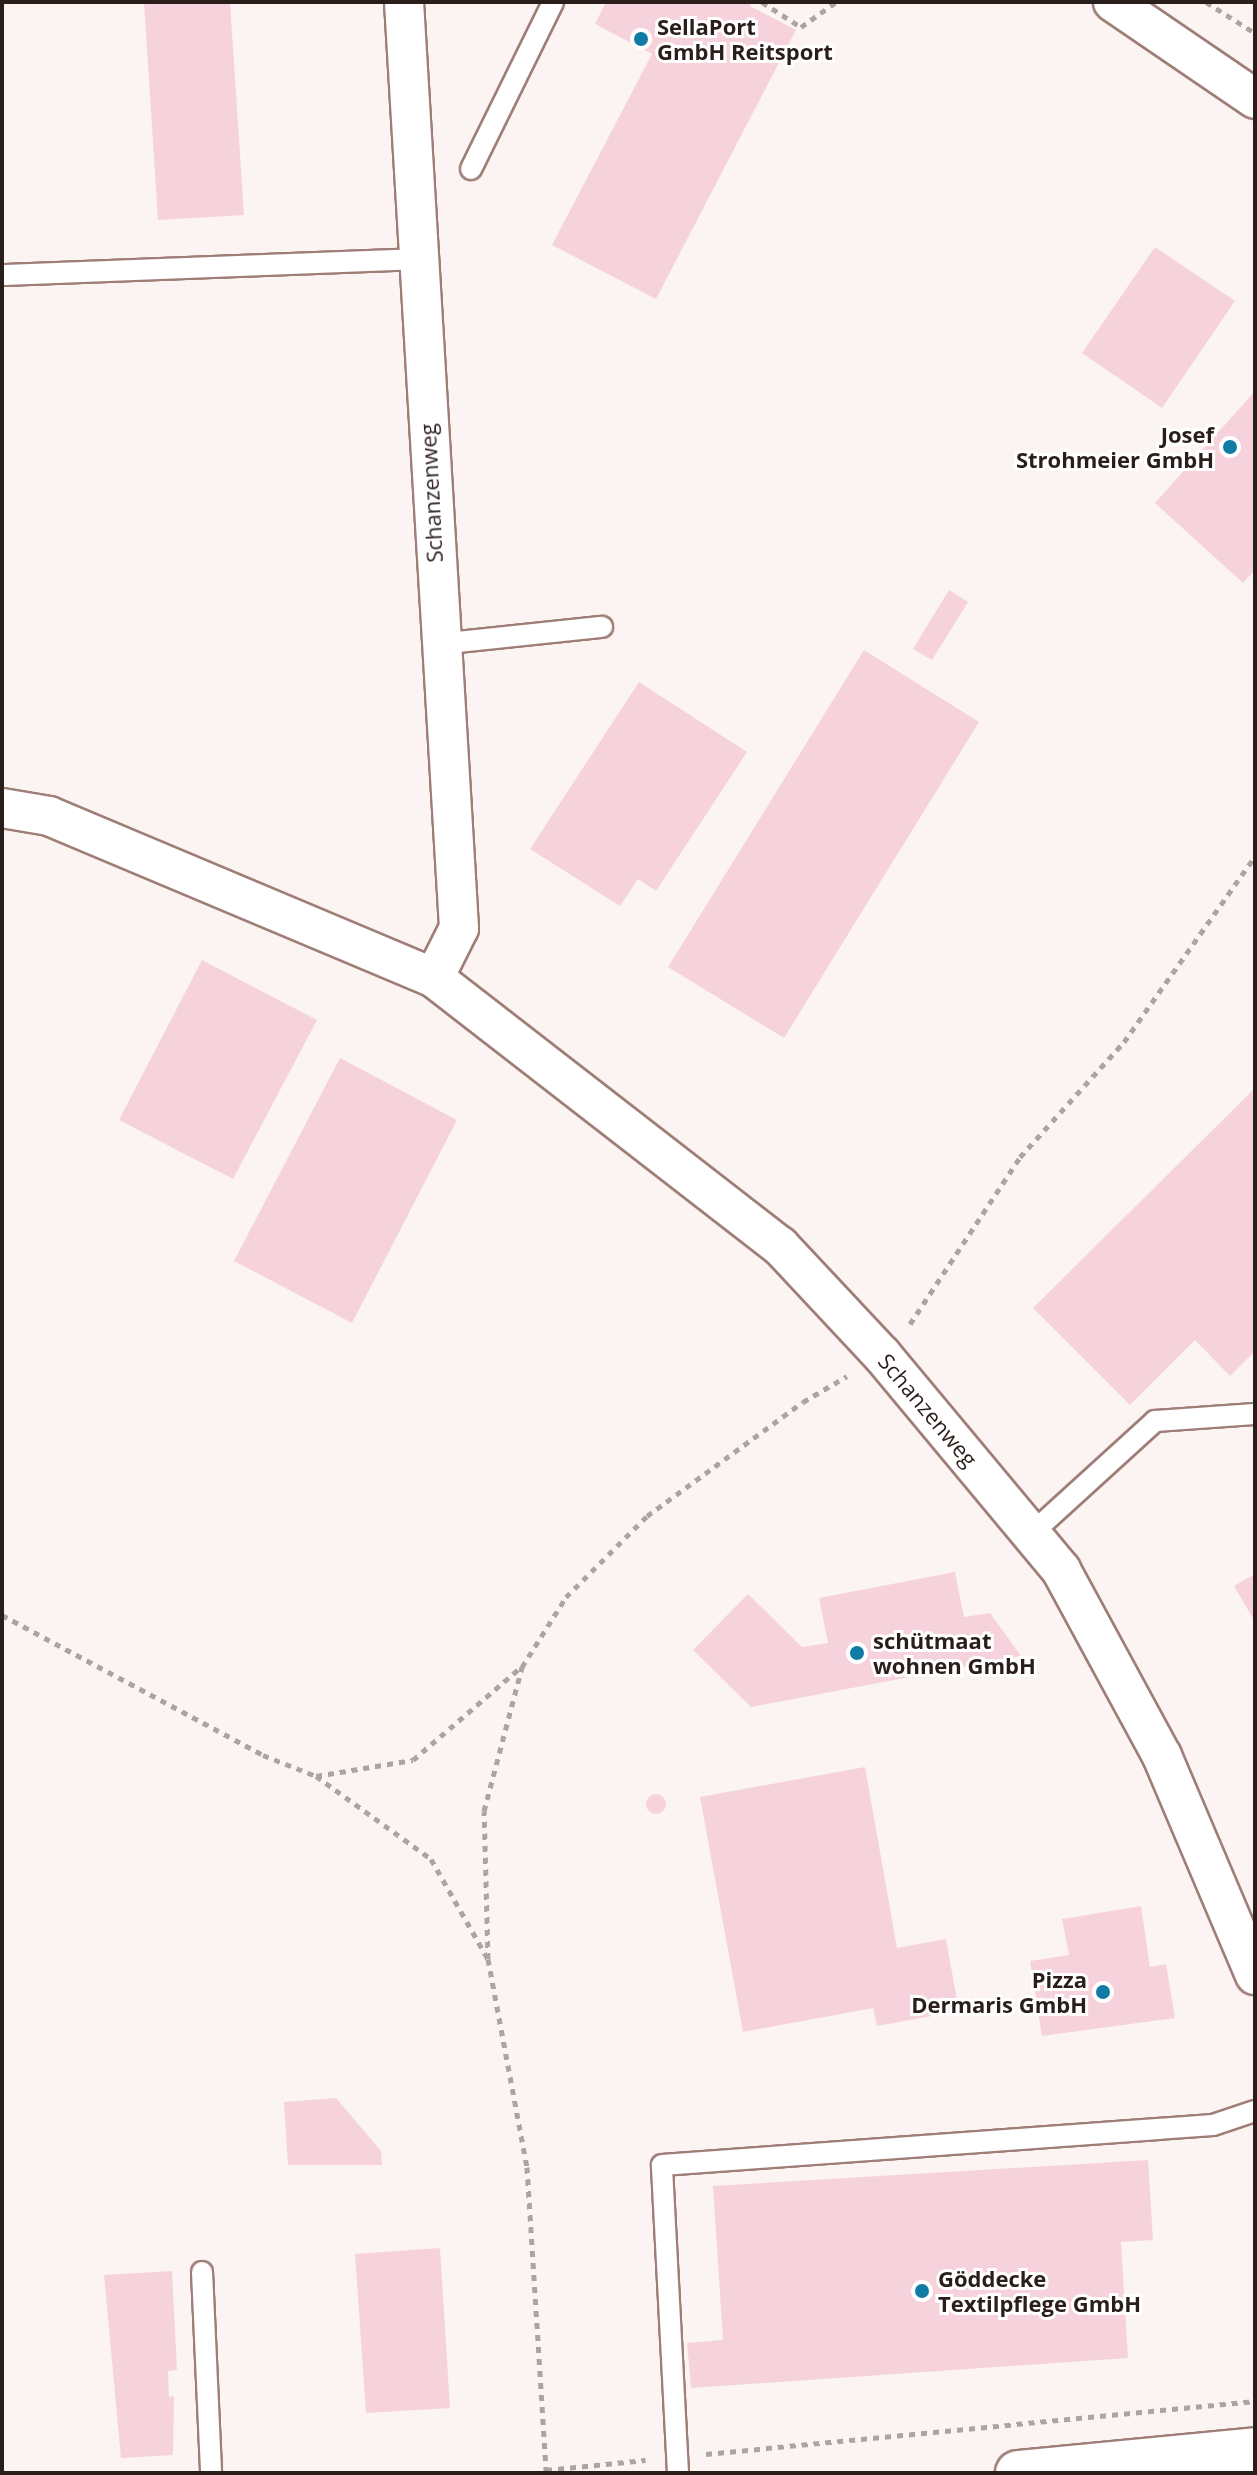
<!DOCTYPE html>
<html>
<head>
<meta charset="utf-8">
<style>
	body { margin:0 }
	#map { position:relative; width:1257px; height:2475px; overflow:hidden; background:#fbf4f2; font-family:"Open Sans",sans-serif }
	div>[style] { position:absolute }
	.building>* { inset:0; background:#f6d3dc }
	.round { border-radius:50% }
	.path>* { height:5px; margin-top:-2.5px; transform-origin:0; background:repeating-linear-gradient(90deg,#ada4a1 0 6px,transparent 0 12px) }
	.roads { filter:drop-shadow(2px 0 #9e7e77) drop-shadow(-2px 0 #9e7e77) drop-shadow(0 2px #9e7e77) drop-shadow(0 -2px #9e7e77) }
	.lane>* { height:20px; margin:-10px; padding:0 10px; transform-origin:10px; border-radius:10px; background:#fff }
	.street>* { height:38px; margin:-19px; padding:0 19px; transform-origin:19px; border-radius:19px; background:#fff }
	.secondary>* { height:44px; margin:-22px; padding:0 22px; transform-origin:22px; border-radius:22px; background:#fff }
	.dots>* { width:22px; height:22px; translate:-50% -50%; box-sizing:border-box; border:4px solid #fff; border-radius:50% }
	span { translate:-50% -50%; white-space:nowrap; text-align:center; line-height:1.15; -webkit-text-stroke:6px #fff; paint-order:stroke }
	.poi-label { font-size:22px; color:#2a1e1b; font-weight:700 }
	.left { translate:0 -50%; text-align:left }
	.right { translate:-100% -50%; text-align:right }
	.street-label { font-size:22px; color:#2a1e1b }
	.frame { position:absolute; inset:0; border:4px solid #2a1e1b; pointer-events:none }
</style>
</head>
<body>
<div id="map">
	<div class="building">
		<div style="clip-path:polygon(144px 2px,230px 2px,244px 215px,158px 220px)"></div>
		<div style="clip-path:polygon(606px 2px,752px 2px,750px 6px,796px 30px,656px 299px,552px 245px,652px 54px,595px 24px)"></div>
		<div style="clip-path:polygon(1155px 247px,1235px 301px,1162px 408px,1082px 353px)"></div>
		<div style="clip-path:polygon(1255px 391px,1255px 570px,1243px 583px,1155px 503px)"></div>
		<div style="clip-path:polygon(949px 590px,968px 602px,932px 660px,913px 649px)"></div>
		<div style="clip-path:polygon(864px 650px,979px 722px,784px 1038px,668px 967px)"></div>
		<div style="clip-path:polygon(639px 682px,747px 752px,656px 891px,638px 879px,620px 906px,530px 849px)"></div>
		<div style="clip-path:polygon(202px 960px,317px 1020px,233px 1179px,119px 1120px)"></div>
		<div style="clip-path:polygon(340px 1058px,457px 1120px,352px 1323px,234px 1261px)"></div>
		<div style="clip-path:polygon(1255px 1088px,1255px 1351px,1230px 1376px,1195px 1340px,1130px 1405px,1033px 1308px)"></div>
		<div style="clip-path:polygon(955px 1572px,964px 1617px,990px 1613px,1021px 1656px,751px 1707px,693px 1650px,748px 1594px,802px 1647px,828px 1643px,819px 1598px)"></div>
		<div style="clip-path:polygon(1255px 1574px,1255px 1622px,1234px 1586px)"></div>
		<div style="clip-path:polygon(865px 1767px,897px 1948px,946px 1939px,959px 2011px,877px 2026px,873px 2008px,743px 2032px,700px 1797px)"></div>
		<div class="round" style="left:646px;top:1794px;width:20px;height:20px"></div>
		<div style="clip-path:polygon(1141px 1906px,1150px 1967px,1166px 1964px,1175px 2018px,1042px 2036px,1030px 1961px,1069px 1955px,1062px 1919px)"></div>
		<div style="clip-path:polygon(336px 2098px,381px 2151px,382px 2165px,288px 2165px,284px 2102px)"></div>
		<div style="clip-path:polygon(1148px 2160px,1153px 2240px,1121px 2242px,1128px 2358px,691px 2388px,687px 2343px,723px 2340px,713px 2186px)"></div>
		<div style="clip-path:polygon(440px 2248px,450px 2408px,366px 2413px,355px 2254px)"></div>
		<div style="clip-path:polygon(172px 2271px,177px 2370px,168px 2371px,169px 2397px,174px 2396px,173px 2455px,121px 2458px,104px 2275px)"></div>
	</div>
	<div class="path">
		<div style="left:762px;top:2px;width:46px;rotate:32.7deg"></div>
		<div style="left:801px;top:27px;width:43px;rotate:-35.5deg"></div>
		<div style="left:1206px;top:2px;width:58px;rotate:32.3deg"></div>
		<div style="left:910px;top:1324px;width:200px;rotate:-56.6deg"></div>
		<div style="left:1020px;top:1157px;width:155px;rotate:-47.9deg"></div>
		<div style="left:1124px;top:1042px;width:228px;rotate:-54.8deg"></div>
		<div style="left:2px;top:1615px;width:296px;rotate:28.2deg"></div>
		<div style="left:263px;top:1755px;width:57px;rotate:21.6deg"></div>
		<div style="left:316px;top:1776px;width:142px;rotate:35.8deg"></div>
		<div style="left:431px;top:1859px;width:115px;rotate:60.3deg"></div>
		<div style="left:488px;top:1959px;width:212px;rotate:79.4deg"></div>
		<div style="left:527px;top:2167px;width:307px;rotate:86.4deg"></div>
		<div style="left:316px;top:1776px;width:98px;rotate:-9.4deg"></div>
		<div style="left:413px;top:1760px;width:143px;rotate:-40.7deg"></div>
		<div style="left:488px;top:1959px;width:148px;rotate:-91.5deg"></div>
		<div style="left:484px;top:1811px;width:149px;rotate:-75.2deg"></div>
		<div style="left:522px;top:1667px;width:83px;rotate:-57.8deg"></div>
		<div style="left:566px;top:1597px;width:115px;rotate:-45deg"></div>
		<div style="left:647px;top:1516px;width:193px;rotate:-36.2deg"></div>
		<div style="left:803px;top:1402px;width:51px;rotate:-30.6deg"></div>
		<div style="left:706px;top:2454px;width:552px;rotate:-5.51deg"></div>
		<div style="left:546px;top:2470px;width:100px;rotate:-5.8deg"></div>
	</div>
	<div class="roads">
		<div class="lane">
			<div style="left:471px;top:169px;width:186px;rotate:-63.8deg"></div>
			<div style="left:2px;top:275px;width:415px;rotate:-2.2deg"></div>
			<div style="left:439px;top:644px;width:164px;rotate:-6deg"></div>
			<div style="left:1031px;top:1534px;width:168px;rotate:-42.3deg"></div>
			<div style="left:1155px;top:1421px;width:100px;rotate:-4deg"></div>
			<div style="left:202px;top:2272px;width:201px;rotate:87.4deg"></div>
			<div style="left:678px;top:2473px;width:308px;rotate:-93deg"></div>
			<div style="left:662px;top:2165px;width:552px;rotate:-4.15deg"></div>
			<div style="left:1213px;top:2125px;width:44px;rotate:-18.4deg"></div>
		</div>
		<div class="street">
			<div style="left:404px;top:2px;width:928px;rotate:86.6deg"></div>
			<div style="left:459px;top:928px;width:56px;rotate:116.6deg"></div>
			<div style="left:1113px;top:2px;width:172px;rotate:34.3deg"></div>
			<div style="left:2px;top:808px;width:48px;rotate:9.7deg"></div>
			<div style="left:49px;top:816px;width:418px;rotate:22.8deg"></div>
			<div style="left:434px;top:978px;width:438px;rotate:37.8deg"></div>
			<div style="left:780px;top:1246px;width:149px;rotate:46.9deg"></div>
			<div style="left:882px;top:1355px;width:280px;rotate:50.2deg"></div>
			<div style="left:1061px;top:1570px;width:212px;rotate:61.5deg"></div>
			<div style="left:1162px;top:1756px;width:238px;rotate:67deg"></div>
		</div>
		<div class="secondary">
			<div style="left:1018px;top:2473px;width:238px;rotate:-5.5deg"></div>
		</div>
	</div>
	<div class="dots">
		<div style="left:641px;top:39px;background:#107ba5"></div>
		<div style="left:1230px;top:447px;background:#107ba5"></div>
		<div style="left:857px;top:1653px;background:#107ba5"></div>
		<div style="left:1103px;top:1992px;background:#107ba5"></div>
		<div style="left:922px;top:2291px;background:#107ba5"></div>
	</div>
	<div class="poi-label">
		<span class="left" style="left:657px;top:39px">SellaPort<br>GmbH Reitsport</span>
		<span class="right" style="left:1214px;top:447px">Josef<br>Strohmeier GmbH</span>
		<span class="left" style="left:873px;top:1653px">schütmaat<br>wohnen GmbH</span>
		<span class="right" style="left:1087px;top:1992px">Pizza<br>Dermaris GmbH</span>
		<span class="left" style="left:938px;top:2291px">Göddecke<br>Textilpflege GmbH</span>
	</div>
	<div class="street-label">
		<span style="left:431px;top:493px;rotate:-93deg">Schanzenweg</span>
		<span style="left:928px;top:1410px;rotate:50deg">Schanzenweg</span>
	</div>
	<div class="frame"></div>
</div>
</body>
</html>
